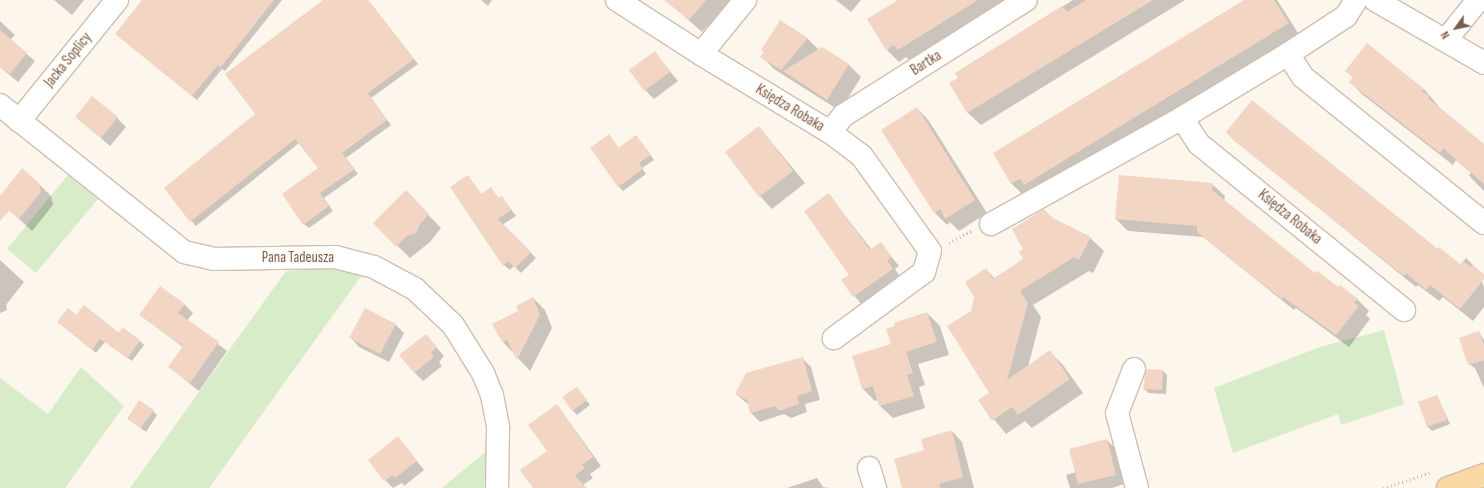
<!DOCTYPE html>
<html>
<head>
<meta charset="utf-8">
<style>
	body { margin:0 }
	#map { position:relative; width:1484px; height:488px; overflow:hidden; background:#fdf6ec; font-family:"Sofia Sans Condensed",sans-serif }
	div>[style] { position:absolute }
	.green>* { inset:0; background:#d8ecc9 }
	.shadow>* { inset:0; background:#0003 }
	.building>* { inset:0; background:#f3d5c3 }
	.path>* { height:2.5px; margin-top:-1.25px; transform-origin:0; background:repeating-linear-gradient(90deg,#d9b8a5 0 1px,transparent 0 4px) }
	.roads { filter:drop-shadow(1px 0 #d1beb0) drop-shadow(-1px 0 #d1beb0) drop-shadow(0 1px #d1beb0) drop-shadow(0 -1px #d1beb0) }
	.minor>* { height:22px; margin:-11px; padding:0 11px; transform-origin:11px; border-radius:11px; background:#fff }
	.major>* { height:22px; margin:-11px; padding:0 11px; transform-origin:11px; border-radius:11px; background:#fbd9a5 }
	span { translate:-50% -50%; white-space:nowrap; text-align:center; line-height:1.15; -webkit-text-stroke:3px #fffaf3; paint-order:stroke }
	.street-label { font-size:15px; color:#7a5c4d }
	.north { position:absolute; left:1436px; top:8px; width:40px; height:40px; -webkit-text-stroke:3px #fffaf3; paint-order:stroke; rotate:237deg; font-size:11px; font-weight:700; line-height:16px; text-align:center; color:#7a5c4d }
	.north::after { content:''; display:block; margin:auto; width:14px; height:18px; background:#7a5c4d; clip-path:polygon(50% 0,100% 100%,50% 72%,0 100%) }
</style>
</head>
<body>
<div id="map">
	<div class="green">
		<div style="clip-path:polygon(68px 175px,98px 199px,36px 273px,7px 249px)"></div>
		<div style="clip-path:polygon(339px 268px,362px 275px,209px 488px,130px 488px,286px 271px)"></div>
		<div style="clip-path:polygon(1384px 330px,1404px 404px,1341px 425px,1338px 414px,1233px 453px,1214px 388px,1320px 347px)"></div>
		<div style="clip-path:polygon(81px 367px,124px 406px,65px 488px,0 488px,0 378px,48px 414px)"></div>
		<div style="clip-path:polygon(489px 449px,487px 488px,442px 488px)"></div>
	</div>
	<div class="shadow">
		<div style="clip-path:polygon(54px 0,84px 0,72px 15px)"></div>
		<div style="clip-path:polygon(145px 0,282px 0,225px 71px,222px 69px,197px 100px,116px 34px)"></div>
		<div style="clip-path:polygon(325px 0,368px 0,418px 64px,371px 98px,391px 125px,346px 158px,358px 174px,324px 198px,333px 211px,309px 228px,304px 224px,319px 169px,299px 143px,196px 226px,165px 189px,256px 115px)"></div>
		<div style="clip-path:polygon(481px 0,492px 0,488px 6px)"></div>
		<div style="clip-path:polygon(666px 0,740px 0,717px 29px,710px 23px,702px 32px)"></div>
		<div style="clip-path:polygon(836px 0,861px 0,851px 12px)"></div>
		<div style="clip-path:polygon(900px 0,1010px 0,911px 62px,906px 57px,899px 62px,887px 50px,868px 20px)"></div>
		<div style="clip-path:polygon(1073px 0,1185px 0,981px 125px,968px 113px,950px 83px,959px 78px,956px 73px)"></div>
		<div style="clip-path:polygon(1246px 0,1277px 0,1300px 36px,1037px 197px,1024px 196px,1012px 184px,994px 153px)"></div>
		<div style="clip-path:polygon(0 21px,15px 35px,10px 40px,35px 61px,18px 82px,0 67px)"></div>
		<div style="clip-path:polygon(807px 38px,819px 50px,822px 48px,849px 65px,861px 77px,840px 111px,774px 69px,762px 57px)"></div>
		<div style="clip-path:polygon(655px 53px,678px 81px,654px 99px,645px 90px)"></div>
		<div style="clip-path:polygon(1346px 71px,1424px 89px,1441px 109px,1484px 146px,1484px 191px,1472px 179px,1469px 175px,1471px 173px,1456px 160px,1453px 165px,1363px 95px,1350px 82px,1354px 78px)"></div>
		<div style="clip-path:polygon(917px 108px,929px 121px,987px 213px,959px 231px,950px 222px,947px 225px,934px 212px)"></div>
		<div style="clip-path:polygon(76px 117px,117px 118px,126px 127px,110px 146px)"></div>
		<div style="clip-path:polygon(759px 127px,805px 183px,772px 209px,760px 196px)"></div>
		<div style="clip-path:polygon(636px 136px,654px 160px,642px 168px,646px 174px,623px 191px,618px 186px,613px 140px,619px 149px)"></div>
		<div style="clip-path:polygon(1240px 144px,1438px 250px,1460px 265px,1466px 258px,1478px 270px,1484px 287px,1484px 307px,1473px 321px,1443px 297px,1439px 301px,1418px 285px,1416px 287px)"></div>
		<div style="clip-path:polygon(468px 177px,482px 195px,491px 188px,499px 199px,502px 197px,516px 216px,502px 225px,536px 258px,521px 273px,514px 266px,510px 270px,504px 265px,452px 187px)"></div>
		<div style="clip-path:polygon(38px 183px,51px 196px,53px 205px,32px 231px,2px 203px)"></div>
		<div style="clip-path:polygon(1212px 184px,1225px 196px,1224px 201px,1316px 275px,1357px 299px,1369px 311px,1366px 315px,1370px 319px,1349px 347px,1296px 308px,1294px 310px,1203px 237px,1128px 231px,1116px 219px)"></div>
		<div style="clip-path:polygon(406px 192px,441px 228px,430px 242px,410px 258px,374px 223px)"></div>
		<div style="clip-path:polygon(829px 195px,872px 250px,881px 244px,899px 266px,895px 269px,901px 278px,862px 305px,842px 281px,851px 275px)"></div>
		<div style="clip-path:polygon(1044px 210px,1055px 220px,1090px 238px,1104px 251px,1093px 273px,1089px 271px,1033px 305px,1041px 317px,1028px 367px,1050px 352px,1063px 365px,1083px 393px,1032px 428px,1025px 421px,1006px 434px,979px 401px,990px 393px,971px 311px,986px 269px,995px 279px,1025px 260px,1025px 249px)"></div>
		<div style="clip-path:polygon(0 260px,24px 282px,6px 305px,7px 310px,0 313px)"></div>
		<div style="clip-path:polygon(533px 298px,545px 310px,552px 328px,530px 371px,503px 342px,493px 325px,519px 311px)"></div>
		<div style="clip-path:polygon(184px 304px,193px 313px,187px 321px,227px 351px,199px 391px,169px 367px,183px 347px,140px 315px)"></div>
		<div style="clip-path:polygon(366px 309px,396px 325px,404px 333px,389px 362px,359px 347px,351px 338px)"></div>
		<div style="clip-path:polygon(927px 313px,940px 326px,949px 355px,918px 364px,925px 385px,919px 387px,925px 408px,893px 418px,880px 406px,878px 400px,875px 401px,863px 389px,892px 345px)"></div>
		<div style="clip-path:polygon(77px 316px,140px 341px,144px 345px,132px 361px,105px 342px,96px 353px,63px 326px)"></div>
		<div style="clip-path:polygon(1479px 332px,1484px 340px,1484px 388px,1475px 368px,1469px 364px)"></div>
		<div style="clip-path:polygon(426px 335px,444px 356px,439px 362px,442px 366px,423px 381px,414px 372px)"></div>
		<div style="clip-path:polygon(802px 358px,811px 367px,820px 400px,805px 404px,807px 412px,791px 418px,784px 414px,760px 422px,751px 413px,749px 405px,736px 394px)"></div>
		<div style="clip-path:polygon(1163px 371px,1167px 375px,1166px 394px,1149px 393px,1144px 389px)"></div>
		<div style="clip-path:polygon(577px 388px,590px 405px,577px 415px,572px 410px)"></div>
		<div style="clip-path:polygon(1437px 396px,1450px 424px,1432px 431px,1428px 427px,1419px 402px)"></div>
		<div style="clip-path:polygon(557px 405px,601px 466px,590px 474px,593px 478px,583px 485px,586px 488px,534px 488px,549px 451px)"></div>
		<div style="clip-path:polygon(153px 411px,157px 415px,146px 432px,128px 419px)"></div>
		<div style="clip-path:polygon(952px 431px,962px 442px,974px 488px,903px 488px,926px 451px)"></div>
		<div style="clip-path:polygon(398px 437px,424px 470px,404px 486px,402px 483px,393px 488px,385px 480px)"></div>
		<div style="clip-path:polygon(1107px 440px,1115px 448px,1124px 484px,1112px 488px,1070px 488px,1066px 475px,1076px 472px)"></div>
		<div style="clip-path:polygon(817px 478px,823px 487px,829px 488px,787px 488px)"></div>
	</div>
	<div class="building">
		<div style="clip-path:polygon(142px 0,274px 0,220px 68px,218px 65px,192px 96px,115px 34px)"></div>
		<div style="clip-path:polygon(323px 0,368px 0,414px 59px,368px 93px,387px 120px,342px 153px,355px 169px,320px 193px,329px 206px,303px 225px,282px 194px,318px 168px,295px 139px,190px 222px,164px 188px,255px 114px,225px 74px)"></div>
		<div style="clip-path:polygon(664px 0,706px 0,689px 20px)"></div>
		<div style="clip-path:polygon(898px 0,978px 0,898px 50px,894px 45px,886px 50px,867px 19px)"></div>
		<div style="clip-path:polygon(1086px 0,1153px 0,967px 113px,949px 83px,958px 78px,955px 73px,1062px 6px,1067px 12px)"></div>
		<div style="clip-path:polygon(1244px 0,1274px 0,1289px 23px,1024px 185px,1020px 179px,1011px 184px,993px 153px)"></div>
		<div style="clip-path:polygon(780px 20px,808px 38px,781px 70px,760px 57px,764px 52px,761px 50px)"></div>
		<div style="clip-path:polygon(0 30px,27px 53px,10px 74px,0 67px)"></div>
		<div style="clip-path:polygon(1367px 43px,1424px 89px,1422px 91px,1429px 96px,1428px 98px,1484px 144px,1484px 184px,1443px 148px,1440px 153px,1349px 82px,1353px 77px,1345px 71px)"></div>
		<div style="clip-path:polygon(822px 47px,849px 64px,827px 100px,783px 71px)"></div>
		<div style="clip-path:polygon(655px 51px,670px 72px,644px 91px,629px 70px)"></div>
		<div style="clip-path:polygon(92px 96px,118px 117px,101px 138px,75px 117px)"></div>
		<div style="clip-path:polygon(1252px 100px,1438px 249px,1439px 247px,1460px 264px,1463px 261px,1471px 267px,1472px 265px,1484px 274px,1484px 279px,1460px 309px,1430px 285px,1426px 290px,1406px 273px,1404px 276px,1233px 140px,1226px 132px)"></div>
		<div style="clip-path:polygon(917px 107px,975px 200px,945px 219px,940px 209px,934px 213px,881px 130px)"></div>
		<div style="clip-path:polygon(759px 126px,793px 171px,759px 197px,725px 152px)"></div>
		<div style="clip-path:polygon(609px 134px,618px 148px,636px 135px,651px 155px,639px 163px,643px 169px,618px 187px,590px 148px)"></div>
		<div style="clip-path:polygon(22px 168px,39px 183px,41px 192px,19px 219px,9px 211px,0 221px,0 196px)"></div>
		<div style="clip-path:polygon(468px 175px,481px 194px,491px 187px,498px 198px,502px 196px,511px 210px,498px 219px,531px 252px,515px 268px,508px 261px,503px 266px,450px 187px)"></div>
		<div style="clip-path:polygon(1119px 175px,1213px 183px,1212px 190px,1315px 273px,1318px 271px,1338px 287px,1340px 285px,1358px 299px,1354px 303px,1359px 306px,1336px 335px,1283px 297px,1282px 299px,1218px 249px,1197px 232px,1197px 226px,1115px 219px)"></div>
		<div style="clip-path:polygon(406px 190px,429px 214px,420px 224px,416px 233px,407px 236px,396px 247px,373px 223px)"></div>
		<div style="clip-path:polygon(829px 193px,870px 250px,881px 242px,892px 257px,887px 260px,893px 269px,853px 297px,841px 280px,849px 275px,804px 211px)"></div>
		<div style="clip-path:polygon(1044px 209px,1051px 217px,1091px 237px,1079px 260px,1074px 257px,1020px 291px,1028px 303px,1007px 380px,1050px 350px,1070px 379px,1018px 415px,1012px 407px,992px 421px,978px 400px,989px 393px,947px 326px,971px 311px,974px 297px,965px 282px,986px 268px,993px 279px,1023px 259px,1019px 252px,1023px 249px,1012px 229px)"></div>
		<div style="clip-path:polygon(160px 286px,185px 304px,178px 313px,219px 342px,190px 383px,168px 367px,183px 346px,139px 315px)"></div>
		<div style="clip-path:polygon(533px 297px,540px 315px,517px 360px,507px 340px,502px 342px,492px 324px,518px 311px,516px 306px)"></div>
		<div style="clip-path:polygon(84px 305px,119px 333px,122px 327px,140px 340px,128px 358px,100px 339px,92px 350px,57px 322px,68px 308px,76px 315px)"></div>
		<div style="clip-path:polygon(365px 308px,396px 324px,380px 354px,349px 338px)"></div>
		<div style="clip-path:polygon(927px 312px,937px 342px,906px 352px,913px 373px,907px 375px,914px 396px,879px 406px,873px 386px,862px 389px,852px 356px,891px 344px,886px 329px,895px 326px,894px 323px)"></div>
		<div style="clip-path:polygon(1479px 331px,1484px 345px,1484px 360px,1468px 365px,1459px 338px)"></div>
		<div style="clip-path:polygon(426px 334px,437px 347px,431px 353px,434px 357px,414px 373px,399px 355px)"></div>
		<div style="clip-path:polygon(803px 357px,812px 391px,797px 396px,799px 404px,782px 410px,778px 410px,776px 406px,750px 413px,747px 400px,735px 394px,746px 373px)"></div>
		<div style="clip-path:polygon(1146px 369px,1163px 370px,1162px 390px,1143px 389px)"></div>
		<div style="clip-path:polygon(577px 387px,587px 400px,572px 411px,562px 397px)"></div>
		<div style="clip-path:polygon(1437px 395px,1447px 420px,1427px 427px,1418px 402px)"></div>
		<div style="clip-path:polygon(139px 400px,154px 410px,141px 428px,127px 419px)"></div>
		<div style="clip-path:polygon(557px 404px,593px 457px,582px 465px,585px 468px,575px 476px,587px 488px,533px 488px,520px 470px,547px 451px,528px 425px)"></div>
		<div style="clip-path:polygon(952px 430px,963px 477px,939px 484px,940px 488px,902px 488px,894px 459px,924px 450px,921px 439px)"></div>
		<div style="clip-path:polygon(398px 436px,417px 461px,395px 478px,393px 475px,384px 481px,368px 460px)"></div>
		<div style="clip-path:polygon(1107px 439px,1116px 475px,1078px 484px,1069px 449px)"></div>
	</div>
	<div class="path">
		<div style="left:949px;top:243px;width:25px;rotate:-29deg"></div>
		<div style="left:1383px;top:488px;width:52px;rotate:-18.1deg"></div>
	</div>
	<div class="roads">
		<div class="minor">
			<div style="left:617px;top:0;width:100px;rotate:32.7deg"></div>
			<div style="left:701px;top:54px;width:151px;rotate:31.2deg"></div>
			<div style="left:830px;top:132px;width:39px;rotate:37deg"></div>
			<div style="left:861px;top:155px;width:118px;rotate:54.3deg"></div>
			<div style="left:930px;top:251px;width:22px;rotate:106deg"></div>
			<div style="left:924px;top:272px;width:112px;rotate:143.7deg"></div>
			<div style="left:1375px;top:0;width:126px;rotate:30deg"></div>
			<div style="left:1446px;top:40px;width:51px;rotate:-51.3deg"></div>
			<div style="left:701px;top:54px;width:70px;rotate:-50.8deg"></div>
			<div style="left:1288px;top:54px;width:27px;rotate:57deg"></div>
			<div style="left:1303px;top:77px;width:233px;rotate:38.9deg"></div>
			<div style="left:0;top:105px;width:236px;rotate:38.6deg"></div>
			<div style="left:184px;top:252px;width:31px;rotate:13deg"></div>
			<div style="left:214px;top:259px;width:121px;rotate:-0.9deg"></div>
			<div style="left:335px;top:257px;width:40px;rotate:14.4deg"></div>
			<div style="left:374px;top:267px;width:47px;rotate:28.2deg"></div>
			<div style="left:415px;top:289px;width:52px;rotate:43.5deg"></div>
			<div style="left:453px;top:325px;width:57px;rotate:58deg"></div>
			<div style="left:483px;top:373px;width:24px;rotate:68deg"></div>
			<div style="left:492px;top:395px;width:33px;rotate:79deg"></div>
			<div style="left:498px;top:427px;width:61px;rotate:90.9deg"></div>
			<div style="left:1182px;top:118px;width:31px;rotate:57deg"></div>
			<div style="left:1199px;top:144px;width:264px;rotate:39deg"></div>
			<div style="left:19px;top:121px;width:156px;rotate:-51deg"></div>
			<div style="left:830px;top:132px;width:22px;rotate:-51deg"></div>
			<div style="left:844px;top:115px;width:215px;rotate:-32.3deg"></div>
			<div style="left:991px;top:224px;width:218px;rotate:-29deg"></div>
			<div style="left:1182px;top:118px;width:124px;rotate:-31.1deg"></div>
			<div style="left:1288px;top:54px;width:69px;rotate:-33.2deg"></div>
			<div style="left:1346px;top:16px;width:19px;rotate:-58deg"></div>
			<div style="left:1134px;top:369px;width:47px;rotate:111.1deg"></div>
			<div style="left:1117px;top:413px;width:78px;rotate:75.1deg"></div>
			<div style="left:869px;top:468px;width:21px;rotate:73deg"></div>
		</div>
		<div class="major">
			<div style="left:1448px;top:488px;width:38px;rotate:-20deg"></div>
		</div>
	</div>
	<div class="street-label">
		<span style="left:68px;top:60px;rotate:-51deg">Jacka Soplicy</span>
		<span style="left:926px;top:63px;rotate:-32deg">Bartka</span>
		<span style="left:790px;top:108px;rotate:31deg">Księdza Robaka</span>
		<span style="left:1290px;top:217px;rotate:39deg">Księdza Robaka</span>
		<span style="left:298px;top:258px">Pana Tadeusza</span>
	</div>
	<div class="north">N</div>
</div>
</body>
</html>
